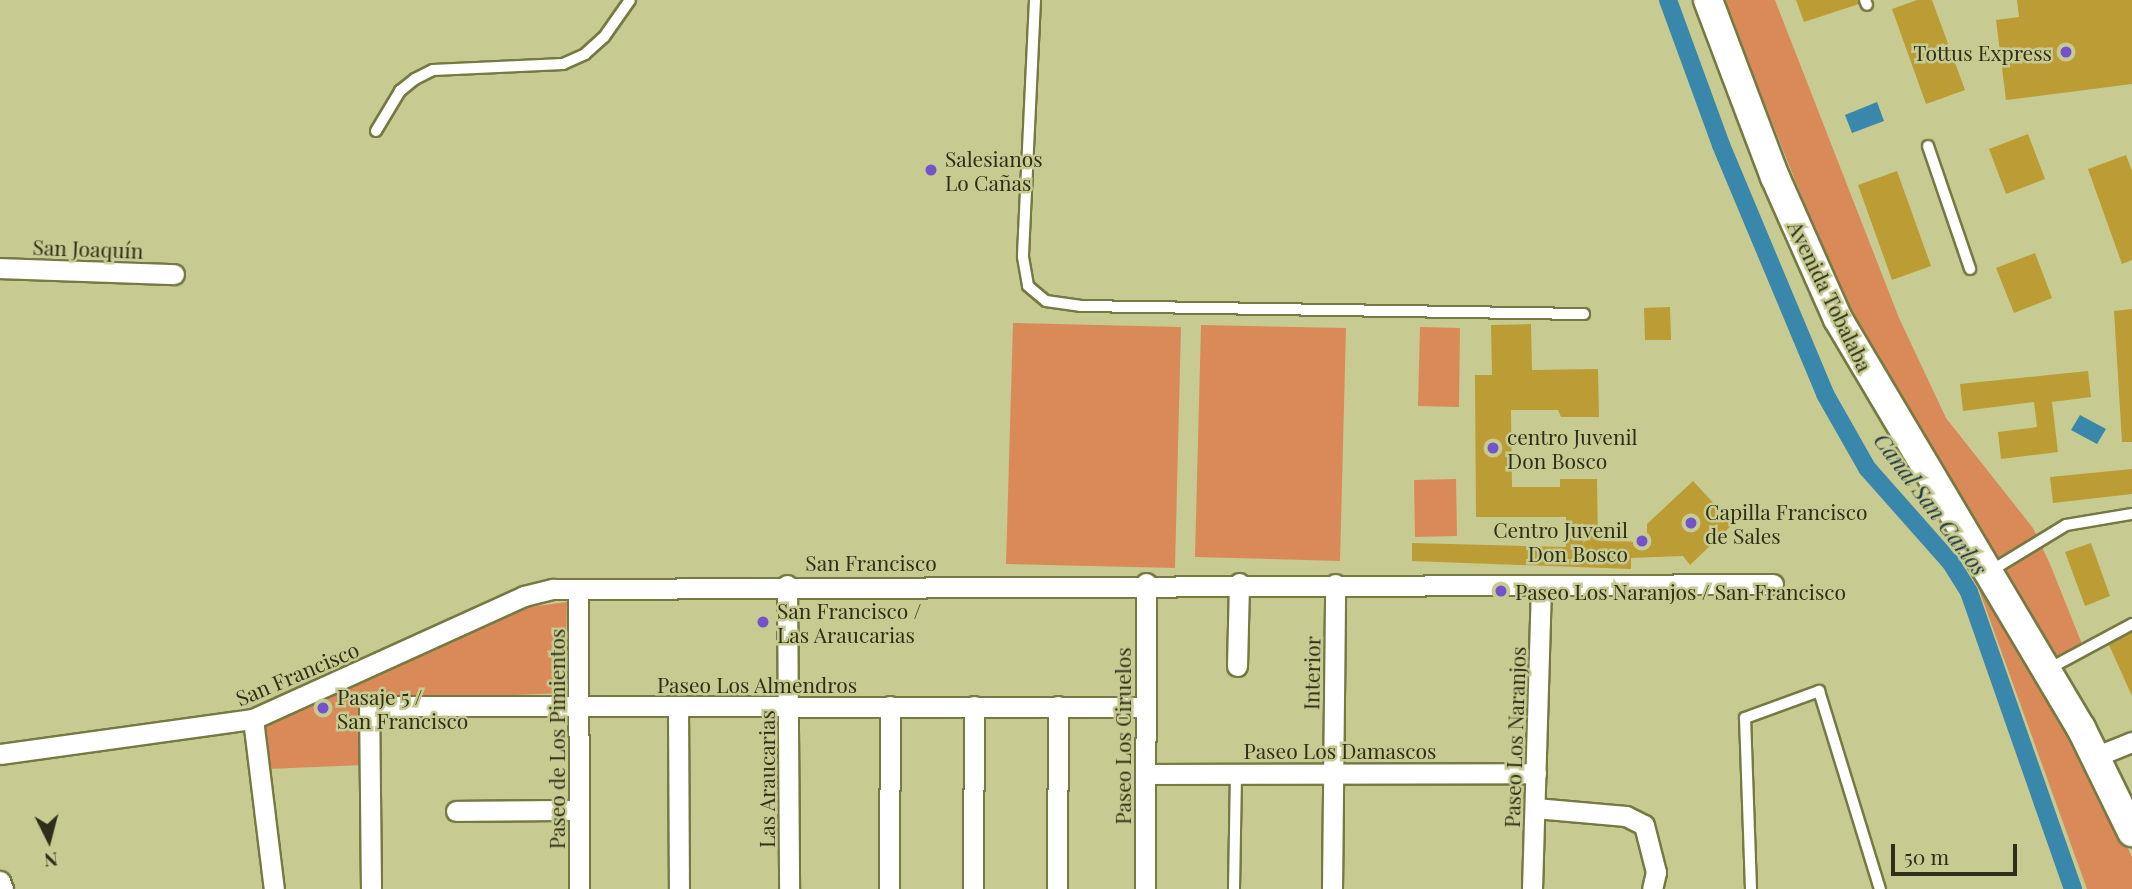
<!DOCTYPE html>
<html>
<head>
<meta charset="utf-8">
<style>
	body { margin:0 }
	#map { position:relative; width:2132px; height:889px; overflow:hidden; background:#c7cb91; font-family:"Playfair Display",serif }
	div>[style] { position:absolute }
	.green>* { inset:0; background:#da8a58 }
	.water>* { inset:0; background:#3a87ac }
	.canal>* { height:18px; margin:-9px; padding:0 9px; transform-origin:9px; border-radius:9px; background:#3a87ac }
	.building>* { inset:0; background:#bc9c34 }
	.roads { filter:drop-shadow(2px 0 #767942) drop-shadow(-2px 0 #767942) drop-shadow(0 2px #767942) drop-shadow(0 -2px #767942) }
	.service>* { height:10px; margin:-5px; padding:0 5px; transform-origin:5px; border-radius:5px; background:#fff }
	.minor>* { height:19px; margin:-9.5px; padding:0 9.5px; transform-origin:9.5px; border-radius:9.5px; background:#fff }
	.secondary>* { height:28px; margin:-14px; padding:0 14px; transform-origin:14px; border-radius:14px; background:#fff }
	.dots>* { width:19px; height:19px; translate:-50% -50%; box-sizing:border-box; border:4px solid #c7cb91; border-radius:50% }
	span { translate:-50% -50%; white-space:nowrap; text-align:center; line-height:1.15; -webkit-text-stroke:5px #c7cb91; paint-order:stroke }
	.poi-label { font-size:21px; color:#2e2f18 }
	.right { translate:-100% -50%; text-align:right }
	.left { translate:0 -50%; text-align:left }
	.street-label { font-size:21px; color:#2e2f18 }
	.water-label { font-size:23px; color:#1e3642; font-style:italic }
	.north { position:absolute; left:14px; top:805px; width:70px; height:70px; -webkit-text-stroke:5px #c7cb91; paint-order:stroke; rotate:174deg; font-size:19px; font-weight:700; line-height:28px; text-align:center; color:#2e2f18 }
	.north::after { content:''; display:block; margin:auto; width:24px; height:32px; background:#2e2f18; clip-path:polygon(50% 0,100% 100%,50% 72%,0 100%) }
	.scale { position:absolute; left:1891px; top:844px; width:126px; height:32px; box-sizing:border-box; border:4px solid #2e2f18; border-top:0; padding-left:9px; font-size:21px; line-height:24px; white-space:nowrap; color:#2e2f18; -webkit-text-stroke:5px #c7cb91; paint-order:stroke }
</style>
</head>
<body>
<div id="map">
	<div class="green">
		<div style="clip-path:polygon(1723px 0,1775px 0,1899px 318px,1946px 418px,2033px 528px,2050px 564px,2082px 644px,2052px 662px,1851px 320px)"></div>
		<div style="clip-path:polygon(1013px 323px,1181px 327px,1175px 568px,1006px 564px)"></div>
		<div style="clip-path:polygon(1201px 325px,1346px 328px,1340px 561px,1195px 557px)"></div>
		<div style="clip-path:polygon(1420px 327px,1460px 328px,1459px 407px,1418px 406px)"></div>
		<div style="clip-path:polygon(1456px 479px,1457px 536px,1415px 537px,1414px 480px)"></div>
		<div style="clip-path:polygon(1978px 572px,2104px 796px,2132px 857px,2132px 889px,2087px 889px,1973px 573px)"></div>
		<div style="clip-path:polygon(567px 602px,565px 693px,363px 701px,363px 765px,268px 769px,265px 726px,530px 607px)"></div>
	</div>
	<div class="water">
		<div style="clip-path:polygon(1877px 102px,1884px 121px,1852px 133px,1845px 115px)"></div>
		<div style="clip-path:polygon(2080px 415px,2106px 429px,2097px 444px,2071px 430px)"></div>
	</div>
	<div class="canal">
		<div style="left:1668px;top:0;width:154px;rotate:69.9deg"></div>
		<div style="left:1721px;top:145px;width:270px;rotate:67.3deg"></div>
		<div style="left:1825px;top:394px;width:85px;rotate:60.4deg"></div>
		<div style="left:1867px;top:468px;width:127px;rotate:48.5deg"></div>
		<div style="left:1951px;top:563px;width:34px;rotate:58deg"></div>
		<div style="left:1969px;top:592px;width:315px;rotate:70.7deg"></div>
	</div>
	<div class="building">
		<div style="clip-path:polygon(1796px 0,1858px 0,1859px 4px,1804px 22px)"></div>
		<div style="clip-path:polygon(1917px 0,1932px 0,1965px 90px,1926px 104px,1892px 9px)"></div>
		<div style="clip-path:polygon(2017px 0,2132px 0,2132px 84px,2006px 100px,1996px 20px,2019px 17px)"></div>
		<div style="clip-path:polygon(2028px 134px,2045px 179px,2006px 194px,1989px 149px)"></div>
		<div style="clip-path:polygon(2126px 155px,2132px 171px,2132px 260px,2122px 264px,2088px 169px)"></div>
		<div style="clip-path:polygon(1897px 171px,1931px 266px,1892px 280px,1858px 185px)"></div>
		<div style="clip-path:polygon(2035px 253px,2052px 298px,2014px 313px,1996px 268px)"></div>
		<div style="clip-path:polygon(1670px 307px,1671px 340px,1645px 340px,1644px 308px)"></div>
		<div style="clip-path:polygon(2132px 309px,2132px 442px,2122px 442px,2114px 311px)"></div>
		<div style="clip-path:polygon(1531px 324px,1532px 370px,1598px 369px,1599px 417px,1561px 417px,1558px 410px,1511px 410px,1512px 487px,1560px 487px,1560px 479px,1597px 479px,1598px 541px,1647px 542px,1647px 524px,1693px 481px,1733px 524px,1690px 565px,1683px 556px,1631px 558px,1631px 569px,1412px 561px,1412px 543px,1566px 547px,1566px 517px,1476px 517px,1475px 375px,1492px 375px,1491px 325px)"></div>
		<div style="clip-path:polygon(2088px 371px,2091px 397px,2052px 402px,2058px 452px,2001px 459px,1998px 432px,2037px 427px,2034px 402px,1963px 411px,1960px 384px)"></div>
		<div style="clip-path:polygon(2132px 469px,2132px 494px,2053px 503px,2050px 477px)"></div>
		<div style="clip-path:polygon(2091px 543px,2110px 596px,2085px 606px,2065px 552px)"></div>
		<div style="clip-path:polygon(2132px 632px,2132px 696px,2109px 645px)"></div>
	</div>
	<div class="roads">
		<div class="service">
			<div style="left:1035px;top:0;width:257px;rotate:92.7deg"></div>
			<div style="left:1023px;top:257px;width:29px;rotate:80deg"></div>
			<div style="left:1028px;top:286px;width:23px;rotate:40deg"></div>
			<div style="left:1046px;top:301px;width:34px;rotate:8deg"></div>
			<div style="left:1080px;top:306px;width:504px;rotate:0.91deg"></div>
			<div style="left:1865px;top:0;width:5px;rotate:68deg"></div>
			<div style="left:376px;top:131px;width:47px;rotate:-59deg"></div>
			<div style="left:400px;top:91px;width:19px;rotate:-39deg"></div>
			<div style="left:415px;top:79px;width:20px;rotate:-27deg"></div>
			<div style="left:433px;top:70px;width:130px;rotate:-2.6deg"></div>
			<div style="left:563px;top:64px;width:24px;rotate:-24deg"></div>
			<div style="left:585px;top:54px;width:25px;rotate:-42deg"></div>
			<div style="left:604px;top:37px;width:45px;rotate:-54.9deg"></div>
			<div style="left:1928px;top:146px;width:130px;rotate:71.1deg"></div>
			<div style="left:1989px;top:572px;width:90px;rotate:-31.4deg"></div>
			<div style="left:2066px;top:525px;width:67px;rotate:-9.5deg"></div>
			<div style="left:2054px;top:666px;width:89px;rotate:-28.3deg"></div>
			<div style="left:1234px;top:889px;width:115px;rotate:-89deg"></div>
			<div style="left:1751px;top:889px;width:171px;rotate:-92deg"></div>
			<div style="left:1745px;top:718px;width:79px;rotate:-20deg"></div>
			<div style="left:1819px;top:691px;width:207px;rotate:72.9deg"></div>
		</div>
		<div class="minor">
			<div style="left:0;top:268px;width:174px;rotate:2deg"></div>
			<div style="left:787px;top:585px;width:304px;rotate:89.6deg"></div>
			<div style="left:578px;top:589px;width:300px;rotate:89.8deg"></div>
			<div style="left:1237px;top:666px;width:83px;rotate:-88.6deg"></div>
			<div style="left:678px;top:706px;width:183px;rotate:89.7deg"></div>
			<div style="left:253px;top:719px;width:171px;rotate:83deg"></div>
			<div style="left:0;top:754px;width:255px;rotate:-7.9deg"></div>
			<div style="left:253px;top:719px;width:298px;rotate:-24.4deg"></div>
			<div style="left:524px;top:596px;width:30px;rotate:-14deg"></div>
			<div style="left:553px;top:589px;width:1220px;rotate:-0.23deg"></div>
			<div style="left:2097px;top:756px;width:38px;rotate:-22deg"></div>
			<div style="left:1145px;top:774px;width:391px;rotate:-0.1deg"></div>
			<div style="left:1535px;top:808px;width:91px;rotate:5deg"></div>
			<div style="left:1626px;top:816px;width:20px;rotate:27deg"></div>
			<div style="left:1644px;top:825px;width:49px;rotate:75.7deg"></div>
			<div style="left:1656px;top:872px;width:17px;rotate:103deg"></div>
			<div style="left:456px;top:811px;width:123px;rotate:-0.5deg"></div>
			<div style="left:0;top:881px;width:9px;rotate:69deg"></div>
			<div style="left:371px;top:889px;width:183px;rotate:-90.6deg"></div>
			<div style="left:369px;top:706px;width:776px;rotate:0.07deg"></div>
			<div style="left:889px;top:889px;width:183px;rotate:-89.7deg"></div>
			<div style="left:973px;top:889px;width:183px;rotate:-89.7deg"></div>
			<div style="left:1057px;top:889px;width:183px;rotate:-89.7deg"></div>
			<div style="left:1145px;top:889px;width:306px;rotate:-89.8deg"></div>
			<div style="left:1332px;top:889px;width:305px;rotate:-89.4deg"></div>
			<div style="left:1532px;top:889px;width:303px;rotate:-88.3deg"></div>
		</div>
		<div class="secondary">
			<div style="left:1708px;top:0;width:189px;rotate:69.3deg"></div>
			<div style="left:1775px;top:177px;width:155px;rotate:66.1deg"></div>
			<div style="left:1838px;top:319px;width:476px;rotate:59.3deg"></div>
			<div style="left:2081px;top:728px;width:116px;rotate:63.9deg"></div>
		</div>
	</div>
	<div class="dots">
		<div style="left:2066px;top:52px;background:#7352cc"></div>
		<div style="left:931px;top:170px;background:#7352cc"></div>
		<div style="left:1493px;top:448px;background:#7352cc"></div>
		<div style="left:1691px;top:523px;background:#7352cc"></div>
		<div style="left:1642px;top:541px;background:#7352cc"></div>
		<div style="left:1501px;top:591px;background:#7352cc"></div>
		<div style="left:763px;top:622px;background:#7352cc"></div>
		<div style="left:323px;top:708px;background:#7352cc"></div>
	</div>
	<div class="poi-label">
		<span class="right" style="left:2052px;top:52px">Tottus Express</span>
		<span class="left" style="left:945px;top:170px">Salesianos<br>Lo Cañas</span>
		<span class="left" style="left:1507px;top:448px">centro Juvenil<br>Don Bosco</span>
		<span class="left" style="left:1705px;top:523px">Capilla Francisco<br>de Sales</span>
		<span class="right" style="left:1628px;top:541px">Centro Juvenil<br>Don Bosco</span>
		<span class="left" style="left:1515px;top:591px">Paseo Los Naranjos / San Francisco</span>
		<span class="left" style="left:777px;top:622px">San Francisco /<br>Las Araucarias</span>
		<span class="left" style="left:337px;top:708px">Pasaje 5 /<br>San Francisco</span>
	</div>
	<div class="street-label">
		<span style="left:88px;top:248px;rotate:2deg">San Joaquín</span>
		<span style="left:1831px;top:296px;rotate:64deg">Avenida Tobalaba</span>
		<span style="left:871px;top:562px">San Francisco</span>
		<span style="left:297px;top:673px;rotate:-23deg">San Francisco</span>
		<span style="left:1311px;top:673px;rotate:-89deg">Interior</span>
		<span style="left:757px;top:684px">Paseo Los Almendros</span>
		<span style="left:1122px;top:736px;rotate:-90deg">Paseo Los Ciruelos</span>
		<span style="left:1514px;top:737px;rotate:-88deg">Paseo Los Naranjos</span>
		<span style="left:556px;top:739px;rotate:-90deg">Paseo de Los Pimientos</span>
		<span style="left:1340px;top:750px">Paseo Los Damascos</span>
		<span style="left:766px;top:779px;rotate:-90deg">Las Araucarias</span>
	</div>
	<div class="water-label">
		<span style="left:1931px;top:504px;rotate:53deg">Canal San Carlos</span>
	</div>
	<div class="north">N</div>
	<div class="scale">50 m</div>
</div>
</body>
</html>
